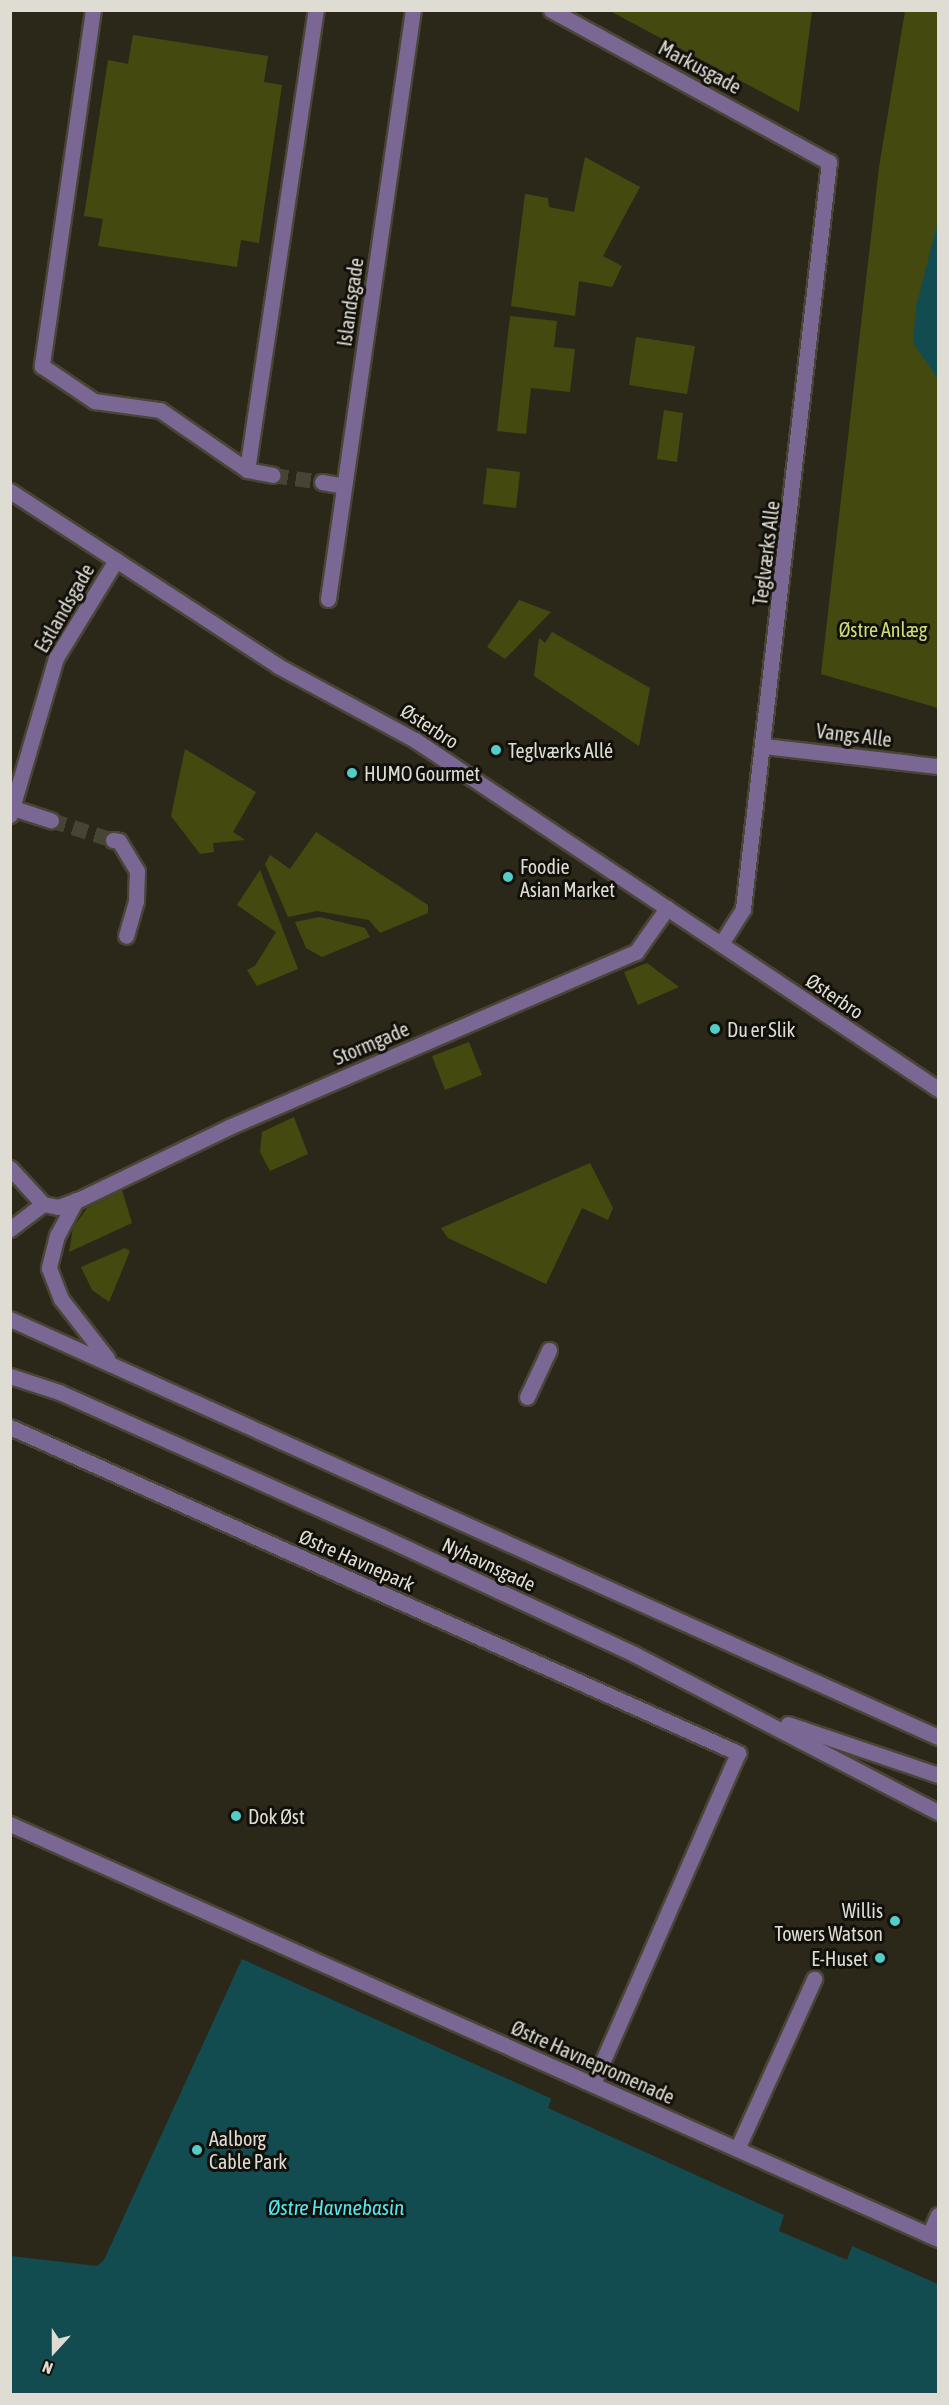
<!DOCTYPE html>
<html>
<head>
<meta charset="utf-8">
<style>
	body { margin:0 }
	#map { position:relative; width:949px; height:2405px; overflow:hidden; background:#2c2819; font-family:"Asap Condensed",sans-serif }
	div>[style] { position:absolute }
	.green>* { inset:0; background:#444a0f }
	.water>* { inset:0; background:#124c50 }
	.pier>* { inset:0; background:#2c2819 }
	.minor-tunnel>* { height:15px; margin-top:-7.5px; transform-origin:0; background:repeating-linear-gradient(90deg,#474335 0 15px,transparent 0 23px) }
	.roads { filter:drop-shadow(2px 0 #494537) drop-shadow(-2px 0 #494537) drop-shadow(0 2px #494537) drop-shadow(0 -2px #494537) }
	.minor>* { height:15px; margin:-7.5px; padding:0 7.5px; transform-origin:7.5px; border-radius:7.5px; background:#7a6793 }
	.dots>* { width:16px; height:16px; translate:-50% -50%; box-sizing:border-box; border:3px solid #12100a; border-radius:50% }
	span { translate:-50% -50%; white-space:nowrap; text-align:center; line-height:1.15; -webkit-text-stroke:6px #12100a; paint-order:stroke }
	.street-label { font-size:20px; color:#dfddd3 }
	.park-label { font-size:20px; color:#cfdd79 }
	.poi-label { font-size:20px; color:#dfddd3 }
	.left { translate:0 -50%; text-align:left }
	.right { translate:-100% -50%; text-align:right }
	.water-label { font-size:21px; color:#52e9f3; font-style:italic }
	.frame { position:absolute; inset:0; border:12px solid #dfddd3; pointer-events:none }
	.north { position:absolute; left:24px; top:2321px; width:60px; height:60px; -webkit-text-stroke:4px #12100a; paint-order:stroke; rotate:201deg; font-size:16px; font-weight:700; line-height:24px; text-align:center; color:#dfddd3 }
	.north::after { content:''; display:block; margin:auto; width:21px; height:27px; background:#dfddd3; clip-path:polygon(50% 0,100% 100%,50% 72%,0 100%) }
</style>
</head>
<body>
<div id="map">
	<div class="green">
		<div style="clip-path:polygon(610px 11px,812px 11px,799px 112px)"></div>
		<div style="clip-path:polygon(905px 11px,938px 11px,938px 708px,821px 674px,879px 167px)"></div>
		<div style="clip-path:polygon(133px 35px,268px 56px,264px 82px,282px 85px,259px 243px,241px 240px,237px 267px,98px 246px,103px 219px,84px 216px,108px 60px,128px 64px)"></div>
		<div style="clip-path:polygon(585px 157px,640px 187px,603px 256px,622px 266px,612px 287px,579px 281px,575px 316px,511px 306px,525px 194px,548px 198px,549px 207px,574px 212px)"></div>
		<div style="clip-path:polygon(510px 316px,557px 321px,554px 347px,575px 349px,570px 392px,531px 388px,526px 434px,497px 431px)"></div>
		<div style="clip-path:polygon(636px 337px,695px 346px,687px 394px,629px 385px)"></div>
		<div style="clip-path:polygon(664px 410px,683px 413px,677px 462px,657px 459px)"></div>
		<div style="clip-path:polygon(487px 468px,520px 472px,516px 508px,483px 504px)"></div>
		<div style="clip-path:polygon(519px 600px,551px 612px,505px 659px,487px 647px)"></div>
		<div style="clip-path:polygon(552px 632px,650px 688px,639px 746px,534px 676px,539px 638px,545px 643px)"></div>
		<div style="clip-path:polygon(185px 749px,256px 792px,233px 832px,245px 840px,213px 843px,214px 852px,200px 854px,171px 816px)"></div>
		<div style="clip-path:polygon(316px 832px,428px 905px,428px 913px,380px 933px,369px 920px,317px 911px,288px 917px,265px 864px,270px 855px,290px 869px)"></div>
		<div style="clip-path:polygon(260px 870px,298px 969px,257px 986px,247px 970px,255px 966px,276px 932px,237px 905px)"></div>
		<div style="clip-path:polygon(320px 917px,365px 928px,370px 937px,322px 957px,306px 948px,295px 922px)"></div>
		<div style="clip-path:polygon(647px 963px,679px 987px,638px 1005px,624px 972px)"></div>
		<div style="clip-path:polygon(469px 1042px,482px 1075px,445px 1090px,432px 1056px)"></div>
		<div style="clip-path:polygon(294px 1117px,308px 1154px,270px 1171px,260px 1152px,262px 1132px)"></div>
		<div style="clip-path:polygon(590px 1163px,613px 1208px,608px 1220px,582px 1208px,546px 1284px,448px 1238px,441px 1228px)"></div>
		<div style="clip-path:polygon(122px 1190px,132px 1223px,69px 1252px,73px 1228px,87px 1208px)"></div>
		<div style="clip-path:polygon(125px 1248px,130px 1251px,109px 1302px,92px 1290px,81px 1267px)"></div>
	</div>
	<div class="water">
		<div style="clip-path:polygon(938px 221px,938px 379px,913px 343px,916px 307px)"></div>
		<div style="clip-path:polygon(242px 1959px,938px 2273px,938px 2394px,11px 2394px,11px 2256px,97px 2266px,104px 2260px)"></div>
	</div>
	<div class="pier">
		<div style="clip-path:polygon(552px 2097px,938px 2273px,938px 2284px,852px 2246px,847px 2260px,779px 2231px,784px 2215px,548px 2108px)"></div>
	</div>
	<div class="minor-tunnel">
		<div style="left:273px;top:475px;width:49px;rotate:8.1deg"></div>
		<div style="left:51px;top:820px;width:65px;rotate:17.9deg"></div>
	</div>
	<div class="roads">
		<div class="minor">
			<div style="left:93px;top:10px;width:360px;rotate:98.2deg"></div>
			<div style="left:42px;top:366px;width:63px;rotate:33.9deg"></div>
			<div style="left:94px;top:401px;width:67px;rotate:7.8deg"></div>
			<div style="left:160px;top:410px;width:106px;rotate:34.6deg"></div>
			<div style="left:247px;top:470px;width:26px;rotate:11deg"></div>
			<div style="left:551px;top:10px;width:317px;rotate:28.7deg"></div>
			<div style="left:829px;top:162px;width:752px;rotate:96.57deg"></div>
			<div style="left:743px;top:909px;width:41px;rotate:122.2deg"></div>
			<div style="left:247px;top:470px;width:465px;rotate:-81.5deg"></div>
			<div style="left:322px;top:482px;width:22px;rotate:10deg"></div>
			<div style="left:10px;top:491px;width:320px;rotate:33.1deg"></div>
			<div style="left:278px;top:666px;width:156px;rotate:28.4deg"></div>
			<div style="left:415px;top:740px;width:629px;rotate:33.72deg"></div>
			<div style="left:328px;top:599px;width:595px;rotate:-81.79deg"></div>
			<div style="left:764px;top:746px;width:175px;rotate:6.6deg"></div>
			<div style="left:13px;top:808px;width:40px;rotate:18deg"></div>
			<div style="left:10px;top:815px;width:164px;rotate:-73.7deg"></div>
			<div style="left:56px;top:658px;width:115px;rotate:-58.5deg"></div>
			<div style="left:113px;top:840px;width:6px;rotate:9deg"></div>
			<div style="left:119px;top:841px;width:35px;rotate:59deg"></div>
			<div style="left:137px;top:871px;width:30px;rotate:92deg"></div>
			<div style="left:136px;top:901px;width:36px;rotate:106deg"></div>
			<div style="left:10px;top:1168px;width:49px;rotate:47.5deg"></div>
			<div style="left:76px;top:1200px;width:40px;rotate:118deg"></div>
			<div style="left:57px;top:1235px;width:34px;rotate:104deg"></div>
			<div style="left:49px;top:1268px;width:33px;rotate:69deg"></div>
			<div style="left:61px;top:1299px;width:75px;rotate:52.1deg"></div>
			<div style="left:10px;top:1229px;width:41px;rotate:-37.1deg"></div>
			<div style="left:43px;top:1204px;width:15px;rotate:11deg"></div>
			<div style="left:58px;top:1207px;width:23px;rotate:-20deg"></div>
			<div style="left:80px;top:1199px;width:165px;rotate:-25.8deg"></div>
			<div style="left:229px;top:1127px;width:443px;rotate:-23.3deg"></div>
			<div style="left:636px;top:952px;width:54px;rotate:-54.8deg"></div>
			<div style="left:10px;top:1319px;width:1018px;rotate:24.25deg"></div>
			<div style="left:10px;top:1376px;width:52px;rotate:18.1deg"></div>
			<div style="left:59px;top:1392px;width:353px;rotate:24.1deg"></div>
			<div style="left:381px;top:1536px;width:279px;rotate:25deg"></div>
			<div style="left:634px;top:1654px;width:343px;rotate:27.5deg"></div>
			<div style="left:527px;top:1397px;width:52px;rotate:-64.9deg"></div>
			<div style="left:10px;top:1427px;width:798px;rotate:24.12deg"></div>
			<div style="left:738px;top:1753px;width:361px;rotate:113.7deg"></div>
			<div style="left:788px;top:1724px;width:158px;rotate:18.8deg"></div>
			<div style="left:10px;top:1824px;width:1017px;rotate:24.09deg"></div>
			<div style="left:737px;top:2149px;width:187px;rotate:-65.6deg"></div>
			<div style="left:929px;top:2235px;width:22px;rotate:-66deg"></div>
		</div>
	</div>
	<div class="dots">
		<div style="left:496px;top:750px;background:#54cdc8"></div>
		<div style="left:352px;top:773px;background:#54cdc8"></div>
		<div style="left:508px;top:877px;background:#54cdc8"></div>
		<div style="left:715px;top:1029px;background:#54cdc8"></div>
		<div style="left:236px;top:1816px;background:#54cdc8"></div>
		<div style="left:895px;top:1921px;background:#54cdc8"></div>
		<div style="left:880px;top:1958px;background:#54cdc8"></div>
		<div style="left:197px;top:2150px;background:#54cdc8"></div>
	</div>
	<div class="street-label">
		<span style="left:700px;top:67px;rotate:28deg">Markusgade</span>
		<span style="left:350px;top:302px;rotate:-82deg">Islandsgade</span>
		<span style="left:766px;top:553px;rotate:-83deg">Teglværks Alle</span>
		<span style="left:64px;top:608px;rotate:-60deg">Estlandsgade</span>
		<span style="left:430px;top:726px;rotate:33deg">Østerbro</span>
		<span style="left:854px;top:735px;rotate:7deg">Vangs Alle</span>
		<span style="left:835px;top:996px;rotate:34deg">Østerbro</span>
		<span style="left:371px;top:1043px;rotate:-23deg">Stormgade</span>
		<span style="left:357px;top:1560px;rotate:24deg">Østre Havnepark</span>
		<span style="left:489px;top:1564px;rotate:25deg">Nyhavnsgade</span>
		<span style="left:593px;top:2062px;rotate:24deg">Østre Havnepromenade</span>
	</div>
	<div class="park-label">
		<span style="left:883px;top:629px">Østre Anlæg</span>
	</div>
	<div class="poi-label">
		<span class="left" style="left:508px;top:750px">Teglværks Allé</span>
		<span class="left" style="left:364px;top:773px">HUMO Gourmet</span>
		<span class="left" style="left:520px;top:878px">Foodie<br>Asian Market</span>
		<span class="left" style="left:727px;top:1029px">Du er Slik</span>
		<span class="left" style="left:248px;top:1816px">Dok Øst</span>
		<span class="right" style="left:883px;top:1922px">Willis<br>Towers Watson</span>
		<span class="right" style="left:868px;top:1958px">E-Huset</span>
		<span class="left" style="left:209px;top:2150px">Aalborg<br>Cable Park</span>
	</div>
	<div class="water-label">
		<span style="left:336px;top:2207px">Østre Havnebasin</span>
	</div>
	<div class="frame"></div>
	<div class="north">N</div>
</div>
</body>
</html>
